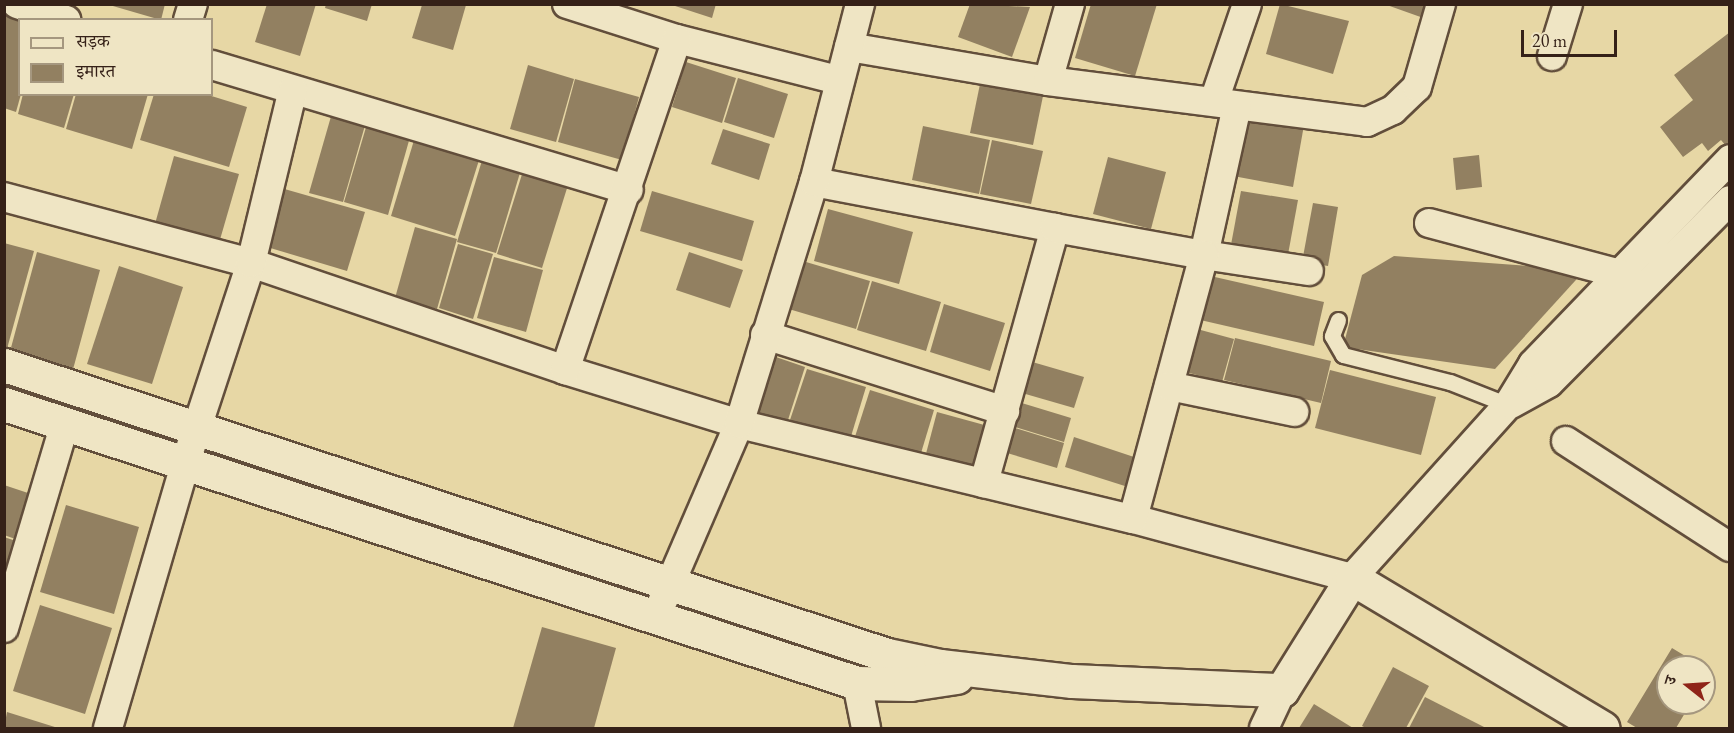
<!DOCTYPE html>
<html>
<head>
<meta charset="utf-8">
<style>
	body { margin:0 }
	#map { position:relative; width:1734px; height:733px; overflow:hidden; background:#e7d7a5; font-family:"EB Garamond","Noto Serif Devanagari",serif }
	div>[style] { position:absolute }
	.building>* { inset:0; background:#928061 }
	.roads { filter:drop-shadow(2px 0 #624e3b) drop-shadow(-2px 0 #624e3b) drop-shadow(0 2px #624e3b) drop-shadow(0 -2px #624e3b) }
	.lane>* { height:15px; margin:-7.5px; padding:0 7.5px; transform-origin:7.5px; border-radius:7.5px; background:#efe5c4 }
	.street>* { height:28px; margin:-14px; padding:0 14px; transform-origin:14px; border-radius:14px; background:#efe5c4 }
	.secondary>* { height:33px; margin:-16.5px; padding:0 16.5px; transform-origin:16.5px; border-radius:16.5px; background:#efe5c4 }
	span { translate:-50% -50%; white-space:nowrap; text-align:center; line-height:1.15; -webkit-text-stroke:5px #efe5c4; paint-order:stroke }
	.frame { position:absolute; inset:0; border:6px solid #352118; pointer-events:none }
	.legend { position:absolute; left:18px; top:18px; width:195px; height:78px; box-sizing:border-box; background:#efe5c4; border:2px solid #a5977f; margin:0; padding:8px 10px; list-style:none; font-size:18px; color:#352118 }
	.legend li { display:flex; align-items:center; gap:12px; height:30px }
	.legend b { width:30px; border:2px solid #a5977f }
	.north { position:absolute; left:1656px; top:655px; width:60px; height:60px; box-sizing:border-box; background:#efe5c4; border:2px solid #a5977f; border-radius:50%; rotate:287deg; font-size:16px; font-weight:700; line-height:24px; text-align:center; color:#352118 }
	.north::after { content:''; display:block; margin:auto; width:21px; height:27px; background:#8f2418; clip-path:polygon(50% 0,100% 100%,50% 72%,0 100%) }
	.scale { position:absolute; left:1521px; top:30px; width:96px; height:27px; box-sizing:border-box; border:3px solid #352118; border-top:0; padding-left:8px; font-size:18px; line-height:21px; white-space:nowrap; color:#352118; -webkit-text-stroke:4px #efe5c4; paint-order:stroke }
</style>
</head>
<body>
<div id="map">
	<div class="building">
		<div style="clip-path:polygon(106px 4px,165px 4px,161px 20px)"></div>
		<div style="clip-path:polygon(267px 4px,316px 4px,300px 56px,255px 42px)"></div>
		<div style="clip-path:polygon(326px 4px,372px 4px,367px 21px,325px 8px)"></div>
		<div style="clip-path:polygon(669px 4px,716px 4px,712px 18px)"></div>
		<div style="clip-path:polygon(970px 4px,1030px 7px,1012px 57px,958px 37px)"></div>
		<div style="clip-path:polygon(1091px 4px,1157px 4px,1135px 76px,1075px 58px)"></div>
		<div style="clip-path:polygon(1280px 4px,1349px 21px,1333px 74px,1266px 54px)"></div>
		<div style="clip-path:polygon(1384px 4px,1434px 4px,1429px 20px)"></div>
		<div style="clip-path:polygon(422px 5px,466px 5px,453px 50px,412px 38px)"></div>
		<div style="clip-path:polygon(4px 15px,20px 20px,21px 94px,16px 112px,4px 108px)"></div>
		<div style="clip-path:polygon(1730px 32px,1730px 143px,1726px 146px,1721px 140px,1708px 151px,1702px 143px,1683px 157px,1660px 127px,1693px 100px,1674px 75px)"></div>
		<div style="clip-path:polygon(686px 62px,736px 78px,722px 123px,672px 107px)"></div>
		<div style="clip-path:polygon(528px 65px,574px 79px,556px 142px,510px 129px)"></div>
		<div style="clip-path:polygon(738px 78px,788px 94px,774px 138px,724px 122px)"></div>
		<div style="clip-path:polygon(575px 79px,639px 97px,622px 160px,558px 142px)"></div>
		<div style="clip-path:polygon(980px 84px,1043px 96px,1033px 145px,970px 133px)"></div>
		<div style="clip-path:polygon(23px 94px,74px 94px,64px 128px,18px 114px)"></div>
		<div style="clip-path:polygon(76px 94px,148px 94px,132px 149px,66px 129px)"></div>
		<div style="clip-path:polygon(154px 94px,205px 94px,247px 107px,229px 167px,140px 140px)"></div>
		<div style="clip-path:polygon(334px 106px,368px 115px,343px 202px,309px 193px)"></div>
		<div style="clip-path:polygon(1243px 114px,1304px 125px,1293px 187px,1233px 176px)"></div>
		<div style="clip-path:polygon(369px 117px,412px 130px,388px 215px,344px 202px)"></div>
		<div style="clip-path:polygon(923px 126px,990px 140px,979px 194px,912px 180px)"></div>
		<div style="clip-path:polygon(723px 129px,770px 144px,759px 180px,711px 164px)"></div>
		<div style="clip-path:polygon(415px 137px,480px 157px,455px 236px,391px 216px)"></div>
		<div style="clip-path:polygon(992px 140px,1043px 151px,1031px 204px,980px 194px)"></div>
		<div style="clip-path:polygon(484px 154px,522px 166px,496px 253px,457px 242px)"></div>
		<div style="clip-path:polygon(1479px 155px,1482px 187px,1456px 190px,1453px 158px)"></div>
		<div style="clip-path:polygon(174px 156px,239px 174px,217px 250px,153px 231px)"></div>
		<div style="clip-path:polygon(1108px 157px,1166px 172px,1151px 229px,1093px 214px)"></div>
		<div style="clip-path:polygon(523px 171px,568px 185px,542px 268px,497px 254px)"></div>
		<div style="clip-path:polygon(274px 186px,365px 212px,347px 271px,257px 244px)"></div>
		<div style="clip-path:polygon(652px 191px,754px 221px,742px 261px,640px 231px)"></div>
		<div style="clip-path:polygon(1241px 191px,1298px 200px,1287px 260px,1230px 250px)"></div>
		<div style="clip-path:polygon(1313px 203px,1338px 207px,1328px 266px,1302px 262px)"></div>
		<div style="clip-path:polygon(828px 209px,913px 232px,899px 284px,814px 261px)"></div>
		<div style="clip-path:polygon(415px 227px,457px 239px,437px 309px,395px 298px)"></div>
		<div style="clip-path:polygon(4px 243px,34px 251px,5px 356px,4px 356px)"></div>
		<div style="clip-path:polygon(458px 244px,493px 254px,473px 319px,439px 308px)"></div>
		<div style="clip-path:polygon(37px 252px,100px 270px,72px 373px,9px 355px)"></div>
		<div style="clip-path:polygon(689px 252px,743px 270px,730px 308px,676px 290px)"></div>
		<div style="clip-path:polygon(1394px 256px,1585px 270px,1495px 369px,1343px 347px,1362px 275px)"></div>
		<div style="clip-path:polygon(494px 257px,543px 270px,526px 332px,477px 318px)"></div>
		<div style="clip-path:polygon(796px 259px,870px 281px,856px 329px,782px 307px)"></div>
		<div style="clip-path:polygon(119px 266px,183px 287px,152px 384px,87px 364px)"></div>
		<div style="clip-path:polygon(1206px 275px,1324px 302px,1314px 346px,1196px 319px)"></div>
		<div style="clip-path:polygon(872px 281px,941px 302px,926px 351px,857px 330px)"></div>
		<div style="clip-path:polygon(944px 304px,1005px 323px,990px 371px,930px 352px)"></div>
		<div style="clip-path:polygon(1186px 326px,1234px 339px,1222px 382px,1175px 369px)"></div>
		<div style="clip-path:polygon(1235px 338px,1331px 361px,1321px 403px,1224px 380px)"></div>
		<div style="clip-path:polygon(773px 356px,805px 367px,787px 423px,755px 412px)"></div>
		<div style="clip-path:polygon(1022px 359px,1084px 377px,1074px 408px,1012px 390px)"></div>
		<div style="clip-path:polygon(807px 369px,866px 387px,849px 443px,789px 423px)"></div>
		<div style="clip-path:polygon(1330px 370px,1436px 397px,1421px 455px,1315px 428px)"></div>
		<div style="clip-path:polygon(870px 390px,934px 410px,918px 463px,853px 443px)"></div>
		<div style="clip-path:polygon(1012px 400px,1071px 418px,1064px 442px,1005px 424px)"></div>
		<div style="clip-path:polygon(937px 412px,988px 426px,973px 479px,923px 465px)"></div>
		<div style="clip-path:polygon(1005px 425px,1064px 443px,1057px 468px,997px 450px)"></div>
		<div style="clip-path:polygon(1074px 437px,1137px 458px,1128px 487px,1065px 467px)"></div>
		<div style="clip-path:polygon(4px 485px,40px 497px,24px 542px,4px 535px)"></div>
		<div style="clip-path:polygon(66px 505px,139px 527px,114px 614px,40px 592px)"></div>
		<div style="clip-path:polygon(4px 537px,25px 544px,4px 588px)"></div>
		<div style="clip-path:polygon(40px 605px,112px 628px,85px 714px,13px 691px)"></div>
		<div style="clip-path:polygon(542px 627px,616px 648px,594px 728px,513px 728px)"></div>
		<div style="clip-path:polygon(1672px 648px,1710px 671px,1704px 681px,1704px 667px,1668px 667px,1668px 703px,1691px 703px,1676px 728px,1637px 728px,1627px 722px)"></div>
		<div style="clip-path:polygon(1393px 667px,1429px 686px,1406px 728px,1366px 728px,1362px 726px)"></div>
		<div style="clip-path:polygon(1425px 697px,1486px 728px,1409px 728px)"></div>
		<div style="clip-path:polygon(1314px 704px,1353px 728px,1299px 728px)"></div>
		<div style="clip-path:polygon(7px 712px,58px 728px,4px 728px)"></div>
	</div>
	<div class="roads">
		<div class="lane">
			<div style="left:1338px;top:320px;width:17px;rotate:111deg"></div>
			<div style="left:1332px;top:336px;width:22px;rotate:60deg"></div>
			<div style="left:1343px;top:355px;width:110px;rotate:14.2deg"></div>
			<div style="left:1450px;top:382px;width:62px;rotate:21.6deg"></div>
		</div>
		<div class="street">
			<div style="left:17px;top:4px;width:52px;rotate:18.1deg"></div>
			<div style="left:567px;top:4px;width:115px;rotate:17.7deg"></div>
			<div style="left:677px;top:39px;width:166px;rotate:14.3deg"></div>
			<div style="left:188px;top:20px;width:17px;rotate:-73deg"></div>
			<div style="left:849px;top:47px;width:202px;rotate:9.7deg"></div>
			<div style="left:1048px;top:81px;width:80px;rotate:-74.1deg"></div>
			<div style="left:1552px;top:56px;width:54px;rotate:-72.9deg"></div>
			<div style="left:212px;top:65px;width:435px;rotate:16.7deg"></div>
			<div style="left:1048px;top:81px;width:322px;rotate:7.3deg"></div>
			<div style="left:1367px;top:122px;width:29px;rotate:-25deg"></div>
			<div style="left:1393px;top:110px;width:33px;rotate:-44deg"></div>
			<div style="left:1417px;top:87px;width:86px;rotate:-73.9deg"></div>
			<div style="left:1214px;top:101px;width:102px;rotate:-71.2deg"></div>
			<div style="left:1237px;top:106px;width:153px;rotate:102.5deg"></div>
			<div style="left:1204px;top:255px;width:106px;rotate:8.7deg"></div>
			<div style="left:814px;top:182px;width:245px;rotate:10.8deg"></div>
			<div style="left:1055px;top:228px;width:265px;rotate:105.6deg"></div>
			<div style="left:4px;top:197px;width:256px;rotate:15deg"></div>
			<div style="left:251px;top:263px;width:332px;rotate:18.8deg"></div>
			<div style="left:565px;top:370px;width:182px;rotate:17.2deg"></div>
			<div style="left:739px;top:424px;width:405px;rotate:13.6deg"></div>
			<div style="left:1133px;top:519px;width:227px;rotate:15.1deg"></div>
			<div style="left:1352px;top:578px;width:233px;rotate:-48deg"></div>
			<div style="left:1508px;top:405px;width:48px;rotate:-58.6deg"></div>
			<div style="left:1533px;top:364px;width:284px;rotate:-46.1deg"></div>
			<div style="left:1429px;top:223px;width:199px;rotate:14.9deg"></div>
			<div style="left:1055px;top:228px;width:151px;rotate:10.3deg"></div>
			<div style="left:1204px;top:255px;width:273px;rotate:105.1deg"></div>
			<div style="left:765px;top:335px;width:252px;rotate:17.6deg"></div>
			<div style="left:565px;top:370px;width:349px;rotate:-71.3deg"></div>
			<div style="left:1169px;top:386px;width:128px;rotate:11.7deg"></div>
			<div style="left:1511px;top:404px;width:43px;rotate:-28.9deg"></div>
			<div style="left:1549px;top:383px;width:257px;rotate:-45.3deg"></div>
			<div style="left:1566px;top:441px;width:195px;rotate:32.9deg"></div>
			<div style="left:655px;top:619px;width:212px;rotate:-66.7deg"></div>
			<div style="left:739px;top:424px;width:253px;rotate:-72.8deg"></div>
			<div style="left:814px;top:182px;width:184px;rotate:-75.5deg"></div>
			<div style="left:4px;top:628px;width:213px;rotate:-73.4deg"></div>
			<div style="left:857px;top:683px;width:46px;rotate:78.7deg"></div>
			<div style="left:108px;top:728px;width:275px;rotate:-73.7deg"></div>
			<div style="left:185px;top:464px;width:212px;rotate:-71.8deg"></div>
			<div style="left:251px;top:263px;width:178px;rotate:-76.4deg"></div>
			<div style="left:1264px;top:728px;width:42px;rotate:-64.7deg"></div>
		</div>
		<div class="secondary">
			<div style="left:4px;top:365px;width:929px;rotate:18.18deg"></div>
			<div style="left:887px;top:655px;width:54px;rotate:11.7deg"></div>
			<div style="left:940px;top:666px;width:133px;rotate:6.5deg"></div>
			<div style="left:1072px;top:681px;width:210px;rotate:2.5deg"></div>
			<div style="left:1282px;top:690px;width:132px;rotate:-58deg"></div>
			<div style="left:1352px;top:578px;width:292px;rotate:30.9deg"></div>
			<div style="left:4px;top:404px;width:897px;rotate:18.11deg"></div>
			<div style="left:857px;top:683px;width:53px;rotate:1.1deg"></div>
			<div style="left:910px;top:684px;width:47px;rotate:-8.7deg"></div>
		</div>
	</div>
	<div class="frame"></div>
	<ul class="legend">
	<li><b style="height:8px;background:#efe5c4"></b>सड़क</li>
	<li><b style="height:16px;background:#928061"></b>इमारत</li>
	</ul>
	<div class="north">उ</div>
	<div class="scale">20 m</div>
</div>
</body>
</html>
